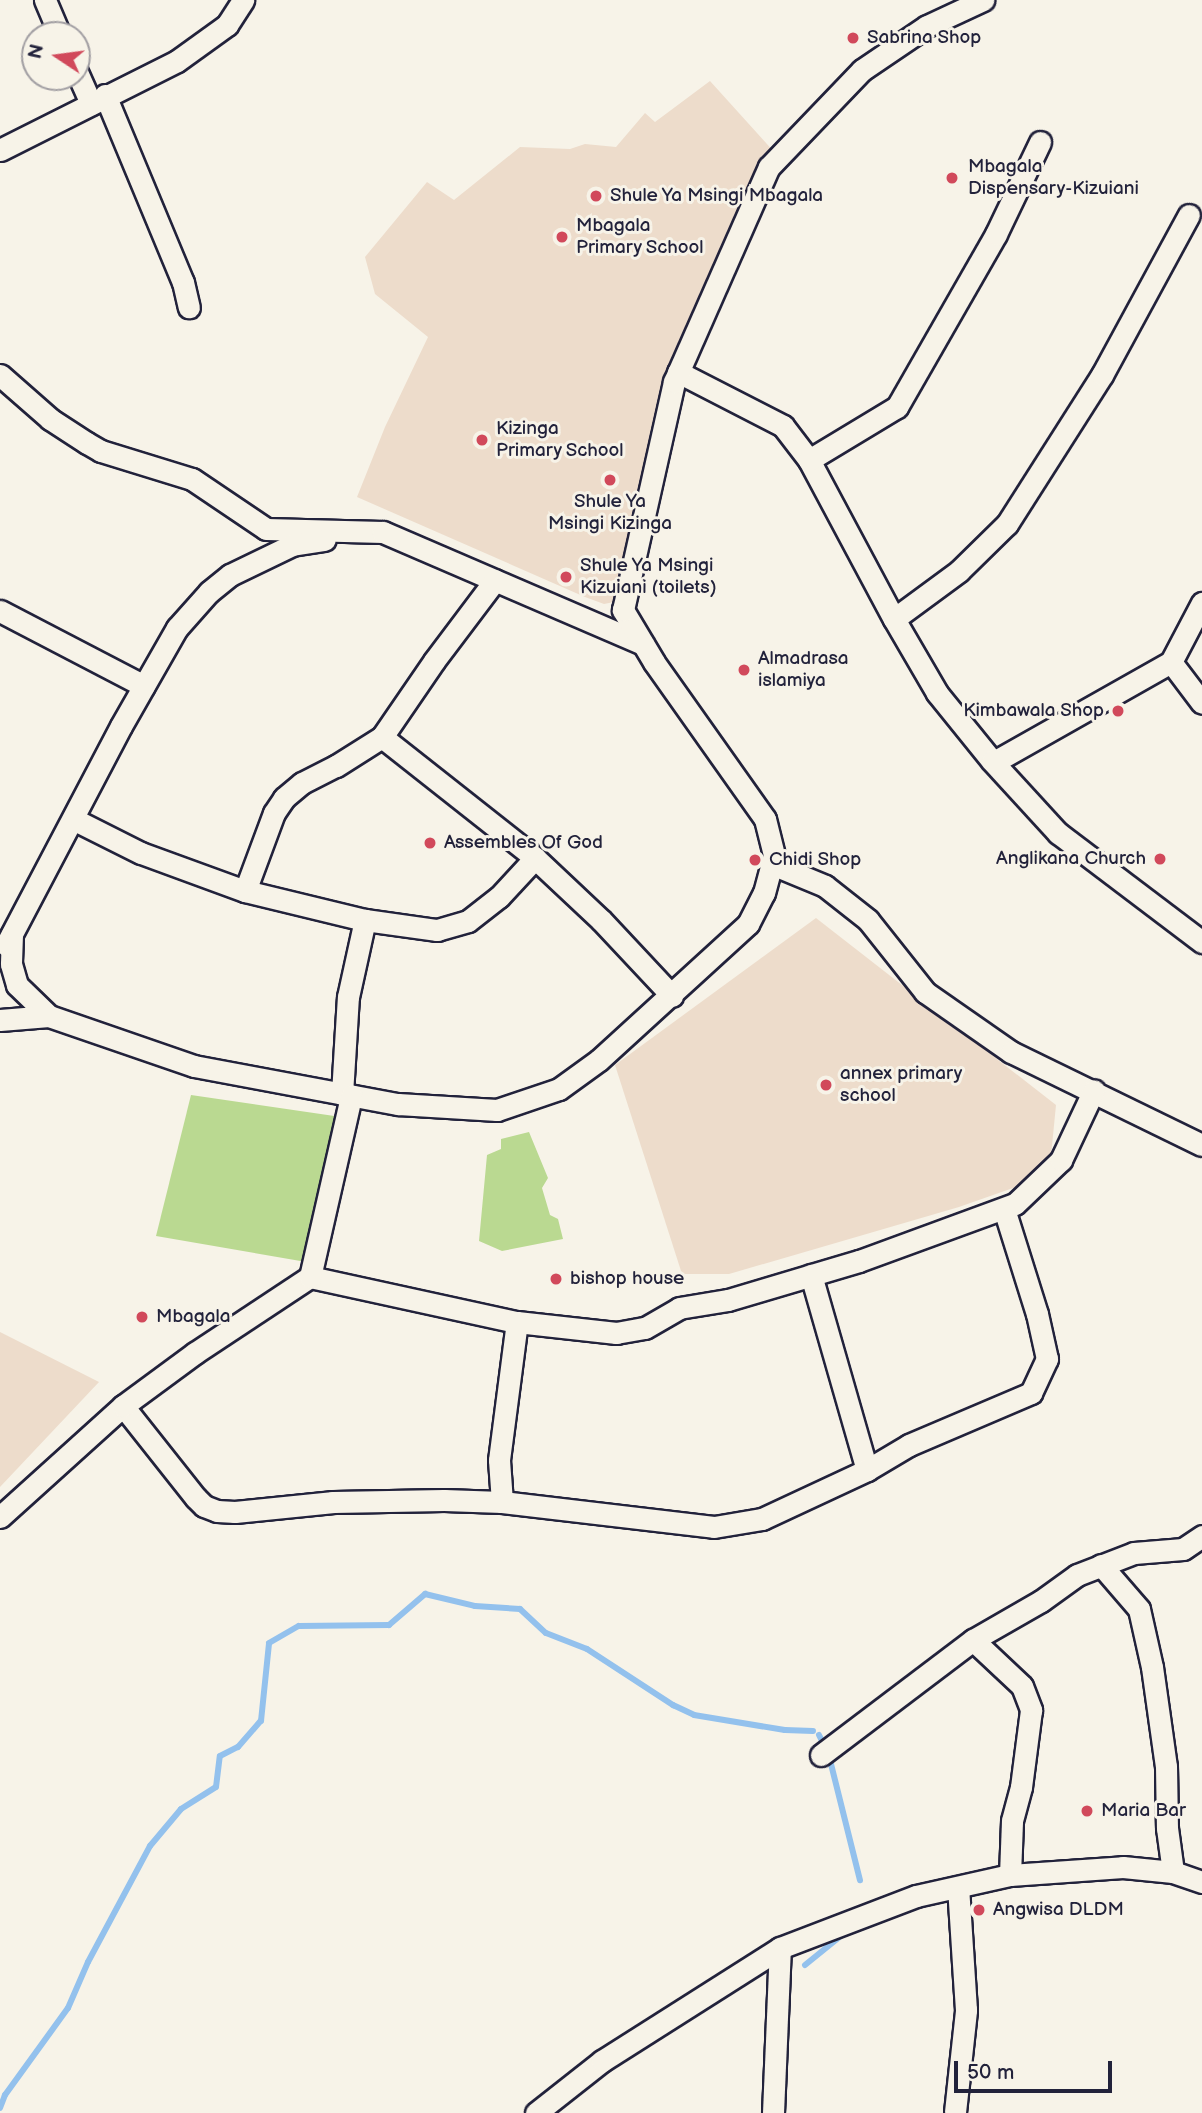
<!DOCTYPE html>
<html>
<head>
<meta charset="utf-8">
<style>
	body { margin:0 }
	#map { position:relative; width:1202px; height:2113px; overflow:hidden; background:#f7f3e8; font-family:"Balsamiq Sans",sans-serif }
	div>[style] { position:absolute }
	.built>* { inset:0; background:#eddccb }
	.green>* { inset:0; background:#bad991 }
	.stream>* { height:6px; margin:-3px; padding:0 3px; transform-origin:3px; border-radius:3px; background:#93c1ed }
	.roads { filter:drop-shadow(2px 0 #22223b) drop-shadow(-2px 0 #22223b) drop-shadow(0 2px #22223b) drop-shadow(0 -2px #22223b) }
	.minor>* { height:21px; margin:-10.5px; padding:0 10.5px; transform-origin:10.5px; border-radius:10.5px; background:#f7f3e8 }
	.dots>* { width:19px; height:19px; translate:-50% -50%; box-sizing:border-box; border:4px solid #f7f3e8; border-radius:50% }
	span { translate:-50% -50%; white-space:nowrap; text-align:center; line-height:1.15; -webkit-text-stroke:6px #f7f3e8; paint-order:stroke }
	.poi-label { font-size:19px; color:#22223b }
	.left { translate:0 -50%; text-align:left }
	.right { translate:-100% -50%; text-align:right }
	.north { position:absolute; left:21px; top:21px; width:70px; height:70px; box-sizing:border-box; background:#f7f3e8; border:2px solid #a29fa3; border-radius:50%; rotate:283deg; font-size:19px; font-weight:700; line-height:28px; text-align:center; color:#22223b }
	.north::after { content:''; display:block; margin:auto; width:24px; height:32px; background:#d1495b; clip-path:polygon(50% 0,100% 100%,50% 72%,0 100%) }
	.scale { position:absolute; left:954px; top:2061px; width:158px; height:32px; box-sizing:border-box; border:4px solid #22223b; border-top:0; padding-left:9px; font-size:21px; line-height:24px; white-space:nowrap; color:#22223b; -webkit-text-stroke:5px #f7f3e8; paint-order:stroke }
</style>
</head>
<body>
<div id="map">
	<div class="built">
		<div style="clip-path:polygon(710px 81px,775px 153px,686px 368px,619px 601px,604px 604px,585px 597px,357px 497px,385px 427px,428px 337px,375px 294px,365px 257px,427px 182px,454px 200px,520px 147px,570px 149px,585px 144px,616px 147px,645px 113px,655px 122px)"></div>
		<div style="clip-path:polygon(816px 918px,1056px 1105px,1051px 1156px,1027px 1183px,959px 1207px,729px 1274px,682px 1274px,615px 1065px)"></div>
		<div style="clip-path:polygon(0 1332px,99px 1382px,0 1487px)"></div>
	</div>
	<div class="green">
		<div style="clip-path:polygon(191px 1095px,348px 1118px,312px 1263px,156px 1236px)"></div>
		<div style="clip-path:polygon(529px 1132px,548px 1178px,542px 1188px,550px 1215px,558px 1219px,563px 1239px,502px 1251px,479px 1241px,487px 1155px,501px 1149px,501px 1139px)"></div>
	</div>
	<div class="stream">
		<div style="left:819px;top:1735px;width:13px;rotate:63deg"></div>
		<div style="left:830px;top:1760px;width:124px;rotate:76deg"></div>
		<div style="left:805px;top:1965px;width:54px;rotate:-39deg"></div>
		<div style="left:0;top:2108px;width:14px;rotate:-69deg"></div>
		<div style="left:5px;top:2095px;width:107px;rotate:-54.1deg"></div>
		<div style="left:68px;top:2008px;width:50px;rotate:-66.5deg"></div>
		<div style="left:88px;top:1962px;width:132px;rotate:-61.9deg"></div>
		<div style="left:150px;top:1846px;width:48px;rotate:-50deg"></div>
		<div style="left:181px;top:1809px;width:41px;rotate:-32.2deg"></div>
		<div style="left:216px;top:1787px;width:31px;rotate:-83deg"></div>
		<div style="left:220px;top:1756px;width:20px;rotate:-27deg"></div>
		<div style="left:238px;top:1747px;width:35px;rotate:-49deg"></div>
		<div style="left:261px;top:1721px;width:78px;rotate:-84.1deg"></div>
		<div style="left:269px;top:1643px;width:34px;rotate:-30deg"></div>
		<div style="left:299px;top:1626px;width:90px;rotate:-0.6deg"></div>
		<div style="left:389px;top:1625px;width:48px;rotate:-40.7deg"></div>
		<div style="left:425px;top:1594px;width:51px;rotate:13.5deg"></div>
		<div style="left:475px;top:1606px;width:45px;rotate:3.8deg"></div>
		<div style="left:520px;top:1609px;width:35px;rotate:43deg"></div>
		<div style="left:546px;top:1633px;width:44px;rotate:21.3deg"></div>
		<div style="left:587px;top:1649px;width:103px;rotate:33.1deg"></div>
		<div style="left:673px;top:1705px;width:23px;rotate:25deg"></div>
		<div style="left:694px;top:1715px;width:92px;rotate:9.4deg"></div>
		<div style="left:785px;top:1730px;width:28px;rotate:2deg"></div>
	</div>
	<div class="roads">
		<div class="minor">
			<div style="left:45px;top:0;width:38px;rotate:67deg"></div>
			<div style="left:77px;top:72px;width:35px;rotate:66deg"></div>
			<div style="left:105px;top:95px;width:203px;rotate:67.4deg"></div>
			<div style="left:183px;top:282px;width:26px;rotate:77deg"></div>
			<div style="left:0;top:150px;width:198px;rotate:-26.7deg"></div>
			<div style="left:177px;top:61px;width:62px;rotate:-35.8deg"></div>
			<div style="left:227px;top:25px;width:30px;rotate:-57deg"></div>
			<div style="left:678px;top:372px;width:118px;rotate:27.2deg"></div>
			<div style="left:783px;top:426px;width:43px;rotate:52.6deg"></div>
			<div style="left:809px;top:460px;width:180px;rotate:61.9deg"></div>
			<div style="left:894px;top:619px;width:86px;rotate:59.8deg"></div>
			<div style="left:937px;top:693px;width:87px;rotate:51deg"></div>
			<div style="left:992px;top:761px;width:98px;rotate:47.5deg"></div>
			<div style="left:1058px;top:833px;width:181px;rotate:37.1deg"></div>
			<div style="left:0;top:375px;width:67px;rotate:41.3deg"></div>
			<div style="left:50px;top:419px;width:44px;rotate:33deg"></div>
			<div style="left:87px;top:443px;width:16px;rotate:30deg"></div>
			<div style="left:101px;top:451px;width:95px;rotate:17.1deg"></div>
			<div style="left:192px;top:479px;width:89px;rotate:34deg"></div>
			<div style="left:266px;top:529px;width:117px;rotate:1.5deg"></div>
			<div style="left:383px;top:532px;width:283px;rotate:23.3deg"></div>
			<div style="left:809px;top:460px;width:103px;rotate:-31.1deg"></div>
			<div style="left:897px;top:407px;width:199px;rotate:-60.2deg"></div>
			<div style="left:996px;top:234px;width:102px;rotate:-64.4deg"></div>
			<div style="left:0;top:611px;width:162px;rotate:27.5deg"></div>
			<div style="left:894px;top:619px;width:81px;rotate:-36.4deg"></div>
			<div style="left:959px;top:571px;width:67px;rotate:-44.4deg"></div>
			<div style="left:1007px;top:524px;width:177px;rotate:-57.5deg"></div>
			<div style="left:1102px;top:375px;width:182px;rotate:-61.5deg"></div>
			<div style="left:1171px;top:662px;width:51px;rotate:52.9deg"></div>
			<div style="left:382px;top:737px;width:195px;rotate:38.3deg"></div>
			<div style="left:535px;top:858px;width:91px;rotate:43.2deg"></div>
			<div style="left:601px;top:920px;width:104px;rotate:46.9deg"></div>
			<div style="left:994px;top:762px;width:203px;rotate:-29.5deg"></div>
			<div style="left:1171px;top:662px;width:67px;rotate:-62.3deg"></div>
			<div style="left:73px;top:819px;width:76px;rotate:26.6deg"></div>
			<div style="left:141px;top:853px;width:111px;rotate:20.1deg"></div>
			<div style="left:245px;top:891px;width:123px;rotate:13.6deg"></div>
			<div style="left:365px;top:920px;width:73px;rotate:7.9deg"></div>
			<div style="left:437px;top:930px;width:32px;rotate:-16deg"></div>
			<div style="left:468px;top:921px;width:39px;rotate:-38deg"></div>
			<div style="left:499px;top:897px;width:53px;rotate:-47.3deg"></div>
			<div style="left:772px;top:864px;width:57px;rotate:22.5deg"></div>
			<div style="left:825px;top:886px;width:55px;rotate:38.3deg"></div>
			<div style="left:868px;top:920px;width:92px;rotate:51.6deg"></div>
			<div style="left:925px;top:992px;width:105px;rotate:34.9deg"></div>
			<div style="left:1011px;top:1052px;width:212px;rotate:26deg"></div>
			<div style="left:245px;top:891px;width:83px;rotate:-69.6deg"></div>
			<div style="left:274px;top:813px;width:18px;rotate:-56deg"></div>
			<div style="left:284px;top:798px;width:23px;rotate:-40deg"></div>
			<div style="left:302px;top:783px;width:38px;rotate:-27deg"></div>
			<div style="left:336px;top:766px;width:54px;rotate:-32.2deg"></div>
			<div style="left:382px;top:737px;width:92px;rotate:-55.6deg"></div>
			<div style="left:434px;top:661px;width:101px;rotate:-53deg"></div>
			<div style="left:12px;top:934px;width:30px;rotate:92deg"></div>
			<div style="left:11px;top:964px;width:22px;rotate:74deg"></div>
			<div style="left:17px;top:985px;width:45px;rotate:44.1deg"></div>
			<div style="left:49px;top:1016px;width:153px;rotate:19deg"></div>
			<div style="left:194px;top:1066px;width:208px;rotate:10.6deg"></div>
			<div style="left:398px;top:1104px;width:99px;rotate:3.5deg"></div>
			<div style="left:497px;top:1110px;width:65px;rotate:-18.7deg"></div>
			<div style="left:559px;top:1089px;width:49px;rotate:-35.9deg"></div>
			<div style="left:599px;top:1060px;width:202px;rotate:-42.4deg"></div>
			<div style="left:748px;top:924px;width:35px;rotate:-63deg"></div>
			<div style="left:764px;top:893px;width:39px;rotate:-75deg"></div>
			<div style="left:774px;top:855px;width:37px;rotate:-104deg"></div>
			<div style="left:765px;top:819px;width:192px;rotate:-125.3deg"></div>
			<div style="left:654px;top:662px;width:61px;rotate:-120.8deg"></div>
			<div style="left:623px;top:610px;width:234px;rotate:-77.4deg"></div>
			<div style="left:674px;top:382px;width:235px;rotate:-66.2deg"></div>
			<div style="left:769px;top:167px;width:134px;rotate:-46.2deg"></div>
			<div style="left:862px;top:70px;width:78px;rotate:-34.1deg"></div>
			<div style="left:927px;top:26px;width:62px;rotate:-24.9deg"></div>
			<div style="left:6px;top:945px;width:247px;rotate:-62.3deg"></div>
			<div style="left:121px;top:726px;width:113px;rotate:-60.3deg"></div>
			<div style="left:177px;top:628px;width:48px;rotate:-48.4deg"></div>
			<div style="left:209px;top:592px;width:27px;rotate:-39deg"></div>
			<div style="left:230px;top:575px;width:69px;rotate:-25.8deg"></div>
			<div style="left:292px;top:545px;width:33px;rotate:-9deg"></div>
			<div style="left:0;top:1020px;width:49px;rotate:-4.7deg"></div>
			<div style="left:342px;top:1094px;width:97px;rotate:-86.5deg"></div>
			<div style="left:348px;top:997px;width:79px;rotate:-77.6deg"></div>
			<div style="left:811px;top:1275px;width:203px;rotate:74deg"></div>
			<div style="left:310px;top:1277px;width:212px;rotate:12.3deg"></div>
			<div style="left:517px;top:1322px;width:100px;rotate:6.3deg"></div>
			<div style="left:616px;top:1333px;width:29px;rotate:-10deg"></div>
			<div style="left:645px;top:1328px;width:39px;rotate:-30deg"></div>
			<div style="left:679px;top:1308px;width:50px;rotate:-9.3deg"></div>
			<div style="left:728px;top:1300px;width:137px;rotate:-16.6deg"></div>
			<div style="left:859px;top:1261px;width:166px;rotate:-20.1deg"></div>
			<div style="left:1015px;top:1204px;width:64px;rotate:-43.7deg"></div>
			<div style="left:1061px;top:1160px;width:77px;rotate:-64.8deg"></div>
			<div style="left:123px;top:1406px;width:117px;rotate:51.6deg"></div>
			<div style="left:196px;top:1498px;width:11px;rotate:45deg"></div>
			<div style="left:204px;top:1506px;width:14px;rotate:21deg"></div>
			<div style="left:217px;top:1511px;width:18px;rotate:3deg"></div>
			<div style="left:235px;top:1512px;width:99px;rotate:-5.8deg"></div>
			<div style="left:333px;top:1502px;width:111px;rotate:-1deg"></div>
			<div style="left:444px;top:1500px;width:58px;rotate:2deg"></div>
			<div style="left:502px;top:1502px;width:213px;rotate:6.7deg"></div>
			<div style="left:714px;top:1527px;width:49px;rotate:-9.5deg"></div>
			<div style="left:762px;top:1519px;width:116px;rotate:-25deg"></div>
			<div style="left:867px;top:1470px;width:49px;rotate:-30.8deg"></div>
			<div style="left:909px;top:1445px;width:133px;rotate:-23.1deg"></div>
			<div style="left:1031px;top:1393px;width:38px;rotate:-65deg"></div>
			<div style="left:1047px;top:1359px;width:46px;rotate:-102.5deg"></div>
			<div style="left:1037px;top:1314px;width:110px;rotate:-107.4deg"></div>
			<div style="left:502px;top:1502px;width:42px;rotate:-94.1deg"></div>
			<div style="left:499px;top:1460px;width:139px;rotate:-82.6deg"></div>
			<div style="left:0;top:1517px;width:166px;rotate:-42.1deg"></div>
			<div style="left:123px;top:1406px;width:89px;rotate:-36.4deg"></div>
			<div style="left:195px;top:1353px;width:138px;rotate:-33.5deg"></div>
			<div style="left:310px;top:1277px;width:186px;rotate:-77.2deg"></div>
			<div style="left:1101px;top:1565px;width:58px;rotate:49.2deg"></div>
			<div style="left:1139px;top:1609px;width:59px;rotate:77.4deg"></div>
			<div style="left:1152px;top:1667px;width:100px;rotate:82deg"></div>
			<div style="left:1166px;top:1766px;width:62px;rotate:89.1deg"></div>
			<div style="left:1167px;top:1828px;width:44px;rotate:82.2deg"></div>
			<div style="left:973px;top:1640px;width:67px;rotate:43.2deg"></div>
			<div style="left:1022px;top:1686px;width:26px;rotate:69deg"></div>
			<div style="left:1031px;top:1710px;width:78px;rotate:97.4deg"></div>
			<div style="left:1021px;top:1787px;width:35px;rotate:105deg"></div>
			<div style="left:1012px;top:1821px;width:54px;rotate:92.1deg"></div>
			<div style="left:821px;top:1755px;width:191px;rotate:-37.1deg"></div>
			<div style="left:973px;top:1640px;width:78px;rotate:-29.8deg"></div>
			<div style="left:1041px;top:1601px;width:44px;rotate:-35.8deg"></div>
			<div style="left:1077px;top:1575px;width:61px;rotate:-21.1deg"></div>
			<div style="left:1134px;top:1553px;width:49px;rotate:-4.7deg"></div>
			<div style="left:1183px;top:1549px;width:23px;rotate:-34deg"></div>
			<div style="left:955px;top:2112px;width:103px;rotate:-83.8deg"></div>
			<div style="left:966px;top:2010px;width:123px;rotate:-93.7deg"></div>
			<div style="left:536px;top:2113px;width:84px;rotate:-38.2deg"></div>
			<div style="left:602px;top:2061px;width:211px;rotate:-32.4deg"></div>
			<div style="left:780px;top:1948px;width:146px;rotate:-20.9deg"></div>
			<div style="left:916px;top:1896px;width:96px;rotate:-12.6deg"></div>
			<div style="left:1010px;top:1875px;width:113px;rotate:-4deg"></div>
			<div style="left:1123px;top:1867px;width:50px;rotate:5.7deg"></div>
			<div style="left:1173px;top:1872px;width:31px;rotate:19deg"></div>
			<div style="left:773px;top:2113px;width:165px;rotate:-87.6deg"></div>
		</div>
	</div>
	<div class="dots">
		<div style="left:853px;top:38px;background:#d1495b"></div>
		<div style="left:952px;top:178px;background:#d1495b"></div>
		<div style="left:596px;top:196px;background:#d1495b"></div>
		<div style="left:562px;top:237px;background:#d1495b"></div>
		<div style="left:482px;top:440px;background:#d1495b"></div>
		<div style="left:610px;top:480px;background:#d1495b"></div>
		<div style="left:566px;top:577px;background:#d1495b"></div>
		<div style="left:744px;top:670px;background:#d1495b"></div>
		<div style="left:1118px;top:711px;background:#d1495b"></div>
		<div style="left:430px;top:843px;background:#d1495b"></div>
		<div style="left:1160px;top:859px;background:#d1495b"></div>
		<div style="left:755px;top:860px;background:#d1495b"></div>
		<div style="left:826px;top:1085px;background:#d1495b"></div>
		<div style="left:556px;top:1279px;background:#d1495b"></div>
		<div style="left:142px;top:1317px;background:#d1495b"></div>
		<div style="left:1087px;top:1811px;background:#d1495b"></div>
		<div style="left:979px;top:1910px;background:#d1495b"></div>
	</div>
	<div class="poi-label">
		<span class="left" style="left:867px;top:38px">Sabrina Shop</span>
		<span class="left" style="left:968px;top:178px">Mbagala<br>Dispensary-Kizuiani</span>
		<span class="left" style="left:610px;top:196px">Shule Ya Msingi Mbagala</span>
		<span class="left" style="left:576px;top:237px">Mbagala<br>Primary School</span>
		<span class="left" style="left:496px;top:440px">Kizinga<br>Primary School</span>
		<span style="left:610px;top:513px">Shule Ya<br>Msingi Kizinga</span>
		<span class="left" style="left:580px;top:577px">Shule Ya Msingi<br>Kizuiani (toilets)</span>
		<span class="left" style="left:758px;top:670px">Almadrasa<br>islamiya</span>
		<span class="right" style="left:1104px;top:711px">Kimbawala Shop</span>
		<span class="left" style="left:444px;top:843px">Assembles Of God</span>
		<span class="right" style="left:1146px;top:859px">Anglikana Church</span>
		<span class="left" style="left:769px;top:860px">Chidi Shop</span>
		<span class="left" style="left:840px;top:1085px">annex primary<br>school</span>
		<span class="left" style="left:570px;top:1279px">bishop house</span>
		<span class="left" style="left:156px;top:1317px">Mbagala</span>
		<span class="left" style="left:1101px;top:1811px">Maria Bar</span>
		<span class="left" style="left:993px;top:1910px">Angwisa DLDM</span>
	</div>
	<div class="north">N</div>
	<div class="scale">50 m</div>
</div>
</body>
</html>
